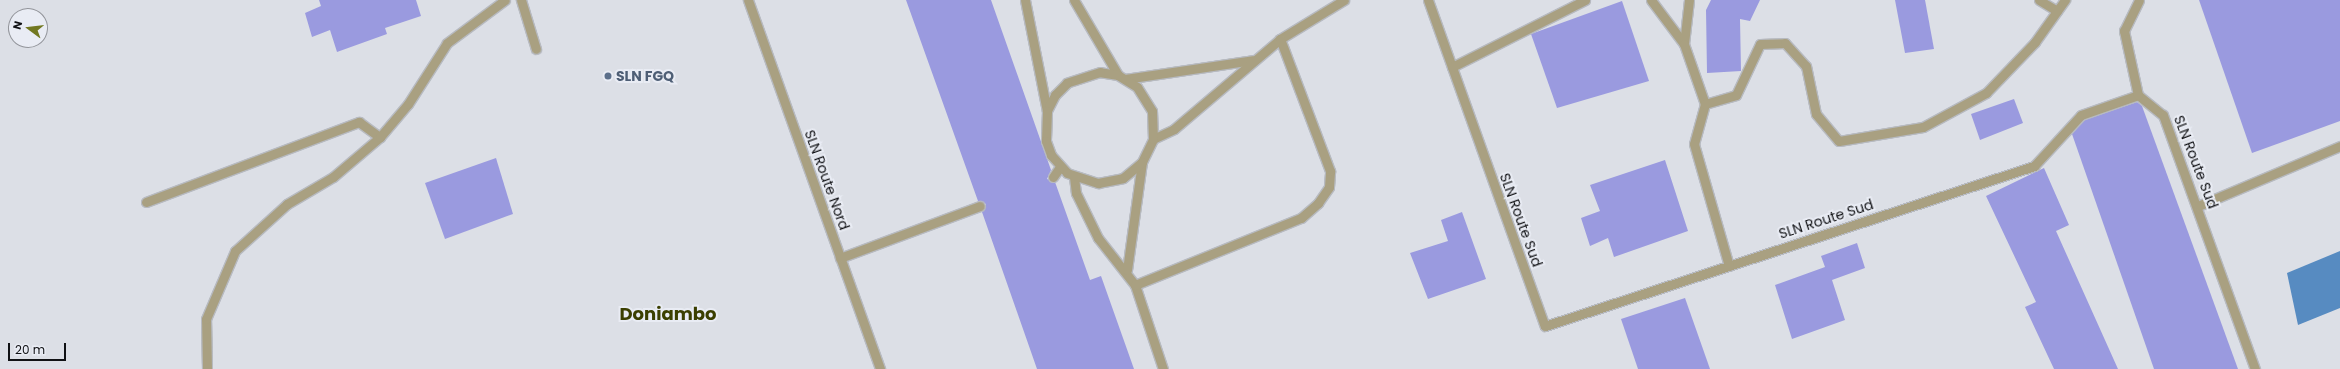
<!DOCTYPE html>
<html>
<head>
<meta charset="utf-8">
<style>
	body { margin:0 }
	#map { position:relative; width:2340px; height:369px; overflow:hidden; background:#dcdfe6; font-family:Poppins,sans-serif }
	div>[style] { position:absolute }
	.water>* { inset:0; background:#578bc1 }
	.building>* { inset:0; background:#9a9adf }
	.roads { filter:drop-shadow(1px 0 #b7bac0) drop-shadow(-1px 0 #b7bac0) drop-shadow(0 1px #b7bac0) drop-shadow(0 -1px #b7bac0) }
	.service>* { height:9px; margin:-4.5px; padding:0 4.5px; transform-origin:4.5px; border-radius:4.5px; background:#a9a081 }
	.dots>* { width:11px; height:11px; translate:-50% -50%; box-sizing:border-box; border:2px solid #e9ecf4; border-radius:50% }
	span { translate:-50% -50%; white-space:nowrap; text-align:center; line-height:1.15; -webkit-text-stroke:4px #e9ecf4; paint-order:stroke }
	.service-label { font-size:14px; color:#4e5e75; font-weight:700 }
	.left { translate:0 -50%; text-align:left }
	.street-label { font-size:14px; color:#101114 }
	.district-label { font-size:18px; color:#3b3f00; font-weight:700 }
	.north { position:absolute; left:8px; top:8px; width:40px; height:40px; box-sizing:border-box; background:#e9ecf4; border:1px solid #92949a; border-radius:50%; rotate:285deg; font-size:11px; font-weight:700; line-height:16px; text-align:center; color:#101114 }
	.north::after { content:''; display:block; margin:auto; width:14px; height:18px; background:#727821; clip-path:polygon(50% 0,100% 100%,50% 72%,0 100%) }
	.scale { position:absolute; left:8px; top:343px; width:58px; height:18px; box-sizing:border-box; border:2px solid #101114; border-top:0; padding-left:5px; font-size:12px; line-height:14px; white-space:nowrap; color:#101114; -webkit-text-stroke:3px #e9ecf4; paint-order:stroke }
</style>
</head>
<body>
<div id="map">
	<div class="water">
		<div style="clip-path:polygon(2340px 251px,2340px 308px,2298px 325px,2287px 273px)"></div>
	</div>
	<div class="building">
		<div style="clip-path:polygon(319px 0,416px 0,421px 16px,385px 28px,387px 34px,337px 52px,330px 30px,312px 37px,305px 13px,321px 6px)"></div>
		<div style="clip-path:polygon(906px 0,991px 0,1051px 170px,1047px 179px,1055px 182px,1090px 280px,1101px 276px,1134px 369px,1037px 369px,982px 212px,986px 204px,978px 201px)"></div>
		<div style="clip-path:polygon(1711px 0,1760px 0,1750px 21px,1740px 19px,1741px 71px,1707px 73px,1706px 10px)"></div>
		<div style="clip-path:polygon(1895px 0,1925px 0,1934px 49px,1905px 53px)"></div>
		<div style="clip-path:polygon(2199px 0,2340px 0,2340px 121px,2252px 153px)"></div>
		<div style="clip-path:polygon(1622px 1px,1649px 81px,1557px 108px,1531px 34px)"></div>
		<div style="clip-path:polygon(2014px 99px,2023px 123px,1980px 140px,1971px 114px)"></div>
		<div style="clip-path:polygon(2137px 102px,2142px 106px,2238px 369px,2154px 369px,2072px 134px,2084px 120px)"></div>
		<div style="clip-path:polygon(496px 158px,513px 214px,445px 239px,425px 183px)"></div>
		<div style="clip-path:polygon(1665px 160px,1688px 231px,1614px 257px,1608px 238px,1590px 246px,1581px 218px,1600px 211px,1590px 185px)"></div>
		<div style="clip-path:polygon(2044px 168px,2069px 225px,2056px 231px,2118px 369px,2054px 369px,2025px 307px,2036px 302px,1986px 196px)"></div>
		<div style="clip-path:polygon(1462px 212px,1486px 279px,1428px 299px,1410px 253px,1448px 241px,1441px 220px)"></div>
		<div style="clip-path:polygon(1857px 243px,1865px 268px,1832px 280px,1845px 320px,1792px 339px,1775px 285px,1825px 267px,1821px 256px)"></div>
		<div style="clip-path:polygon(1685px 298px,1710px 369px,1638px 369px,1621px 319px)"></div>
	</div>
	<div class="roads">
		<div class="service">
			<div style="left:521px;top:0;width:51px;rotate:73deg"></div>
			<div style="left:748px;top:0;width:392px;rotate:70.3deg"></div>
			<div style="left:1025px;top:0;width:113px;rotate:78.8deg"></div>
			<div style="left:1074px;top:0;width:87px;rotate:59.6deg"></div>
			<div style="left:1428px;top:0;width:346px;rotate:70.3deg"></div>
			<div style="left:1545px;top:326px;width:515px;rotate:-18.12deg"></div>
			<div style="left:2034px;top:166px;width:69px;rotate:-47.3deg"></div>
			<div style="left:2081px;top:115px;width:60px;rotate:-19.3deg"></div>
			<div style="left:2138px;top:95px;width:32px;rotate:39deg"></div>
			<div style="left:2163px;top:115px;width:270px;rotate:70.1deg"></div>
			<div style="left:1651px;top:0;width:55px;rotate:53.1deg"></div>
			<div style="left:1689px;top:0;width:44px;rotate:96.5deg"></div>
			<div style="left:1684px;top:44px;width:64px;rotate:70.7deg"></div>
			<div style="left:1705px;top:104px;width:41px;rotate:105.4deg"></div>
			<div style="left:1694px;top:144px;width:127px;rotate:74deg"></div>
			<div style="left:2039px;top:0;width:21px;rotate:31deg"></div>
			<div style="left:1452px;top:67px;width:149px;rotate:-26.7deg"></div>
			<div style="left:1125px;top:79px;width:129px;rotate:-8.4deg"></div>
			<div style="left:2138px;top:95px;width:66px;rotate:-102.3deg"></div>
			<div style="left:2124px;top:31px;width:34px;rotate:-64deg"></div>
			<div style="left:1705px;top:104px;width:32px;rotate:-16deg"></div>
			<div style="left:1736px;top:95px;width:56px;rotate:-64.8deg"></div>
			<div style="left:1760px;top:44px;width:25px;rotate:-2deg"></div>
			<div style="left:1785px;top:43px;width:31px;rotate:48deg"></div>
			<div style="left:1806px;top:66px;width:49px;rotate:78.2deg"></div>
			<div style="left:1816px;top:114px;width:35px;rotate:50deg"></div>
			<div style="left:1839px;top:141px;width:85px;rotate:-9.5deg"></div>
			<div style="left:1923px;top:127px;width:72px;rotate:-28.4deg"></div>
			<div style="left:1986px;top:93px;width:71px;rotate:-46.1deg"></div>
			<div style="left:2035px;top:42px;width:52px;rotate:-54.5deg"></div>
			<div style="left:1153px;top:139px;width:23px;rotate:-25deg"></div>
			<div style="left:1174px;top:129px;width:139px;rotate:-40.3deg"></div>
			<div style="left:1280px;top:39px;width:75px;rotate:-31.4deg"></div>
			<div style="left:1053px;top:177px;width:12px;rotate:-55deg"></div>
			<div style="left:1074px;top:177px;width:16px;rotate:83deg"></div>
			<div style="left:1076px;top:193px;width:50px;rotate:63.9deg"></div>
			<div style="left:1098px;top:238px;width:60px;rotate:51.8deg"></div>
			<div style="left:1135px;top:285px;width:89px;rotate:71.6deg"></div>
			<div style="left:146px;top:202px;width:228px;rotate:-20.6deg"></div>
			<div style="left:359px;top:122px;width:26px;rotate:36deg"></div>
			<div style="left:2198px;top:206px;width:154px;rotate:-22.9deg"></div>
			<div style="left:840px;top:258px;width:149px;rotate:-20.4deg"></div>
			<div style="left:1127px;top:270px;width:109px;rotate:-82.1deg"></div>
			<div style="left:1142px;top:162px;width:25px;rotate:-64deg"></div>
			<div style="left:1153px;top:139px;width:28px;rotate:-92deg"></div>
			<div style="left:1152px;top:111px;width:28px;rotate:-122deg"></div>
			<div style="left:1137px;top:87px;width:22px;rotate:-148deg"></div>
			<div style="left:1118px;top:75px;width:18px;rotate:-171deg"></div>
			<div style="left:1100px;top:72px;width:35px;rotate:162deg"></div>
			<div style="left:1067px;top:83px;width:17px;rotate:135deg"></div>
			<div style="left:1055px;top:95px;width:18px;rotate:117deg"></div>
			<div style="left:1047px;top:111px;width:30px;rotate:92deg"></div>
			<div style="left:1046px;top:141px;width:15px;rotate:70deg"></div>
			<div style="left:1051px;top:155px;width:24px;rotate:48deg"></div>
			<div style="left:1067px;top:173px;width:33px;rotate:18deg"></div>
			<div style="left:1098px;top:183px;width:25px;rotate:-11deg"></div>
			<div style="left:1123px;top:178px;width:25px;rotate:-40deg"></div>
			<div style="left:1135px;top:285px;width:179px;rotate:-22deg"></div>
			<div style="left:1301px;top:218px;width:23px;rotate:-41deg"></div>
			<div style="left:1318px;top:203px;width:19px;rotate:-55deg"></div>
			<div style="left:1329px;top:187px;width:16px;rotate:-86deg"></div>
			<div style="left:1330px;top:171px;width:141px;rotate:-110.7deg"></div>
			<div style="left:207px;top:369px;width:50px;rotate:-91.1deg"></div>
			<div style="left:206px;top:319px;width:74px;rotate:-66.9deg"></div>
			<div style="left:235px;top:251px;width:70px;rotate:-42.1deg"></div>
			<div style="left:287px;top:204px;width:53px;rotate:-30.4deg"></div>
			<div style="left:333px;top:177px;width:62px;rotate:-40.4deg"></div>
			<div style="left:380px;top:137px;width:43px;rotate:-49.7deg"></div>
			<div style="left:408px;top:104px;width:72px;rotate:-57.4deg"></div>
			<div style="left:447px;top:43px;width:72px;rotate:-36.6deg"></div>
		</div>
	</div>
	<div class="dots">
		<div style="left:608px;top:76px;background:#5c6f8a"></div>
	</div>
	<div class="service-label">
		<span class="left" style="left:616px;top:76px">SLN FGQ</span>
	</div>
	<div class="street-label">
		<span style="left:2196px;top:162px;rotate:69deg">SLN Route Sud</span>
		<span style="left:827px;top:180px;rotate:70deg">SLN Route Nord</span>
		<span style="left:1826px;top:219px;rotate:-18deg">SLN Route Sud</span>
		<span style="left:1521px;top:220px;rotate:70deg">SLN Route Sud</span>
	</div>
	<div class="district-label">
		<span style="left:668px;top:314px">Doniambo</span>
	</div>
	<div class="north">N</div>
	<div class="scale">20 m</div>
</div>
</body>
</html>
